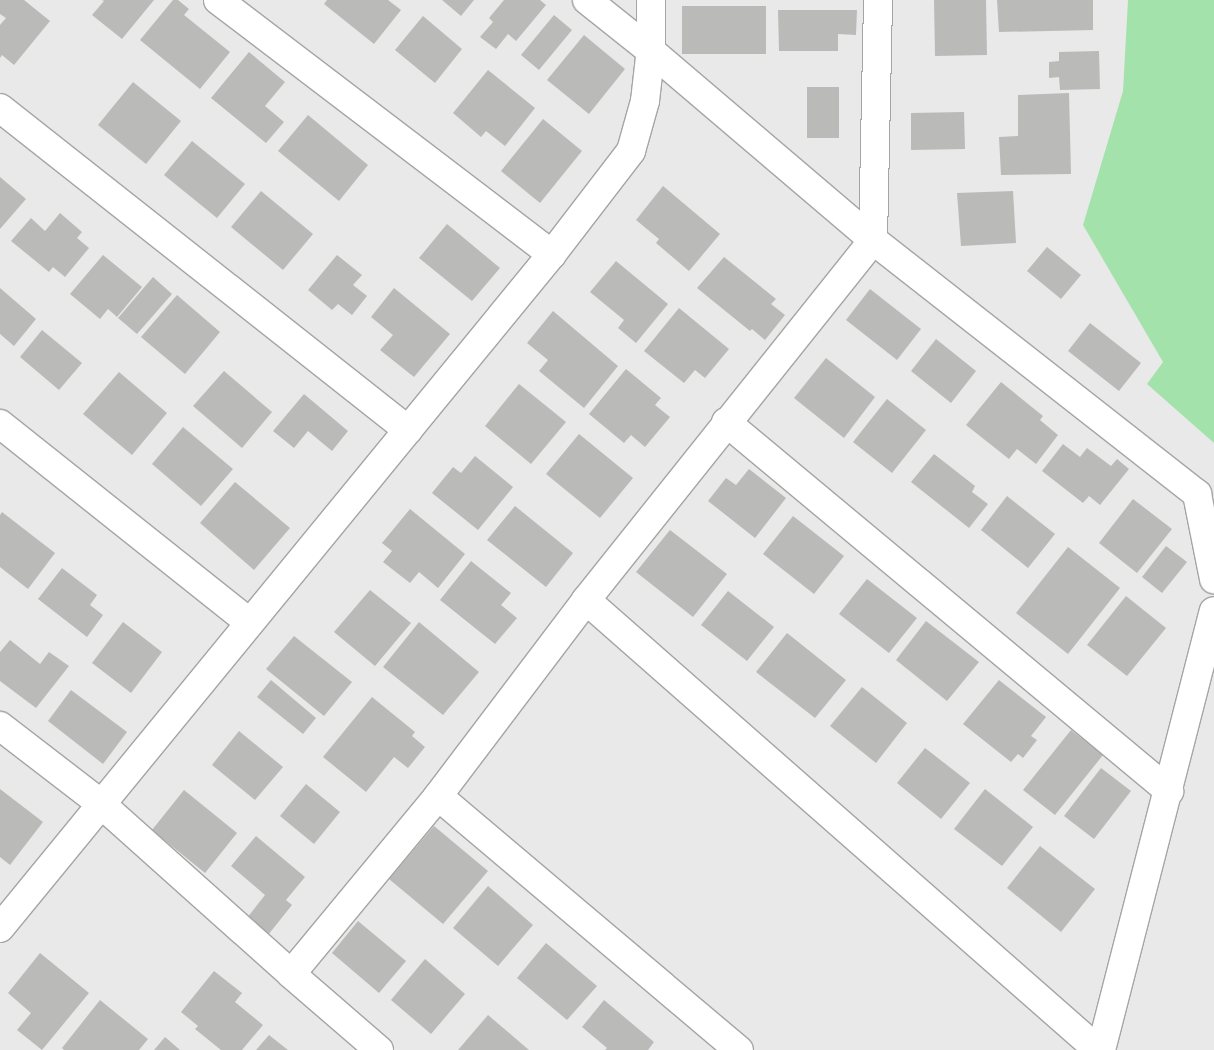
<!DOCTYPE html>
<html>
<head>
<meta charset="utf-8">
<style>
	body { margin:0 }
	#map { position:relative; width:1214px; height:1050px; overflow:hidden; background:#e9e9ea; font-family:Mulish,sans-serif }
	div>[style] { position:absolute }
	.green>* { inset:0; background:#a4e2ac }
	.building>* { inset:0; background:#babab9 }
	.roads { filter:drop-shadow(1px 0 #a4a5a6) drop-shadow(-1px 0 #a4a5a6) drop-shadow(0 1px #a4a5a6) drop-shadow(0 -1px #a4a5a6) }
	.street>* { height:28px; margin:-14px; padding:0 14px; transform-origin:14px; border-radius:14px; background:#fff }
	span { translate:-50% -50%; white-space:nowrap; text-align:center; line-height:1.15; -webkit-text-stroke:5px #fff; paint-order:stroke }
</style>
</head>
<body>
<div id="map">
	<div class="green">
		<div style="clip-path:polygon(1128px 0,1214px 0,1214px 443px,1147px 384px,1163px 362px,1083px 225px,1123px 91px)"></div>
	</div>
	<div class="building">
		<div style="clip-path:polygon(0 0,24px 0,50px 21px,14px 65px,2px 55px,0 58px,0 25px,6px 18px,0 14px)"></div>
		<div style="clip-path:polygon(102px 0,154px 0,122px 39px,92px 15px,104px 1px)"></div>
		<div style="clip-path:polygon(173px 0,178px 0,189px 9px,184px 15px,230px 52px,200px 89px,140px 40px)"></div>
		<div style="clip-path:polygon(327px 0,388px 0,401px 10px,374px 44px,324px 4px)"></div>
		<div style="clip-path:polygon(442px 0,474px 0,461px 16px)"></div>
		<div style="clip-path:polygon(504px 0,540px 0,546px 5px,516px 41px,508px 34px,496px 49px,480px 37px,493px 22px,489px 18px)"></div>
		<div style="clip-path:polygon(934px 0,986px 0,987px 55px,935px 56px)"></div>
		<div style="clip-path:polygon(997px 0,1093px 0,1093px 30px,999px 32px)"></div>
		<div style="clip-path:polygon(682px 6px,766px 6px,766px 54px,682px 54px)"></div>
		<div style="clip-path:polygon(778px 10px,857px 10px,856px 35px,838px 34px,838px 51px,779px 51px)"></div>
		<div style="clip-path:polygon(554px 15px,572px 30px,539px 70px,521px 55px)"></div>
		<div style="clip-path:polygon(423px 16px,462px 49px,435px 83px,395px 50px)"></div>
		<div style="clip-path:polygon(584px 35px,625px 69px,589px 114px,547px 80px)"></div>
		<div style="clip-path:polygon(1099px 51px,1100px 89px,1060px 90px,1059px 77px,1049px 78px,1049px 62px,1059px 61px,1059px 52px)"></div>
		<div style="clip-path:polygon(249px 52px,285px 82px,265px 106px,284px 122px,266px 143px,211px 98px)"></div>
		<div style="clip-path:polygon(488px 70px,535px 108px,505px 146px,486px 131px,481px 137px,453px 113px)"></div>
		<div style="clip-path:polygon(133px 82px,181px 121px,146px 164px,98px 125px)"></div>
		<div style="clip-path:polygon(807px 87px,839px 87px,839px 138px,807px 138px)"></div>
		<div style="clip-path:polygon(1069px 93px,1071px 174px,1001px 175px,999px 137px,1018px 136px,1018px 95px)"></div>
		<div style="clip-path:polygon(964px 112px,965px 149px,911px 150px,911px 113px)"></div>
		<div style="clip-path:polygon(308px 115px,368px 165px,339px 201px,278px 151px)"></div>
		<div style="clip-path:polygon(543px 119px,582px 151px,540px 203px,501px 171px)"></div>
		<div style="clip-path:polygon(192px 141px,245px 184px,217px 218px,164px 175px)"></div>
		<div style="clip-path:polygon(0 177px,26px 199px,0 229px)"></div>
		<div style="clip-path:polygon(663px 186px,720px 234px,689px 271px,656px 243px,659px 239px,636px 220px)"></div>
		<div style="clip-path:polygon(261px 191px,313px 234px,283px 270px,231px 227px)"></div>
		<div style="clip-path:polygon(1013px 191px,1016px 243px,961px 246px,957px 193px)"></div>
		<div style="clip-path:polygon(60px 213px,82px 232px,77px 238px,89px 248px,65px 277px,53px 267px,49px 272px,11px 241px,31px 218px,45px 231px)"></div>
		<div style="clip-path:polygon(447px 224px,500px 268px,472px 301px,419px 258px)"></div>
		<div style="clip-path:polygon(1047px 247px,1081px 275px,1061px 299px,1027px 271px)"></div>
		<div style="clip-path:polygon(103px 255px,142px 287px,117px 317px,108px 309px,100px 319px,70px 294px)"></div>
		<div style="clip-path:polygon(337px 255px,362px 275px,353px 285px,367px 296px,352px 315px,338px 304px,332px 310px,308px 290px)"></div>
		<div style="clip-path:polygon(724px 257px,776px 299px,771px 304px,785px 315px,765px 340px,752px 329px,750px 331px,697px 288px)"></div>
		<div style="clip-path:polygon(616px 261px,668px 304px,636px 343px,618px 328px,624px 320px,590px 292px)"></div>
		<div style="clip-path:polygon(153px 277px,172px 294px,137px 334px,118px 318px)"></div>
		<div style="clip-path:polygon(0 288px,36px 319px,14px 346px,0 334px)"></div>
		<div style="clip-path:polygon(394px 288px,450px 334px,414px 377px,380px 350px,393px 335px,371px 317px)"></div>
		<div style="clip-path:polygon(870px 289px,921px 329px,897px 360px,846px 320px)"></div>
		<div style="clip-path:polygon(177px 295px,220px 332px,185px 374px,141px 337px)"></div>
		<div style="clip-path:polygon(679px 308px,729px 349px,705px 378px,695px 370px,684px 383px,644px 351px)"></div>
		<div style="clip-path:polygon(553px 311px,618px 366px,584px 408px,539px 371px,548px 360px,527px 343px)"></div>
		<div style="clip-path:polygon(1090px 323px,1141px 363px,1119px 391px,1068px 351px)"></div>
		<div style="clip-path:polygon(42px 330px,82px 363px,59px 390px,20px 357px)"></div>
		<div style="clip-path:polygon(936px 339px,976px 371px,951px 403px,911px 371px)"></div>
		<div style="clip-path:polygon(826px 358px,875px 397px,844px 438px,794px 398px)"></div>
		<div style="clip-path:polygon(626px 369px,661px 398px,655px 405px,670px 417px,645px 447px,631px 435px,624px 443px,589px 414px)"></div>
		<div style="clip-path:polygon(224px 371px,272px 412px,242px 448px,193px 406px)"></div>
		<div style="clip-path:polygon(119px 372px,167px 413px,132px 455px,83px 414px)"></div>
		<div style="clip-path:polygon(1001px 382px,1043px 416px,1040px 420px,1058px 435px,1036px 464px,1017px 449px,1009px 459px,966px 425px)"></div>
		<div style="clip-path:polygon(519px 384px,566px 422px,531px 464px,485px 426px)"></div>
		<div style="clip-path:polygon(304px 394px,348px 431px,332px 451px,308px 431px,294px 448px,273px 431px)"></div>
		<div style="clip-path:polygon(887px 399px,926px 430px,892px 473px,853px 442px)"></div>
		<div style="clip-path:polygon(183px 427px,233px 469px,201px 506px,152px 464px)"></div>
		<div style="clip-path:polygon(579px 434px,633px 478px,600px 518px,546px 474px)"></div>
		<div style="clip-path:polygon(1063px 444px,1080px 457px,1087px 448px,1111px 466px,1117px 459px,1129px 469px,1100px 505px,1089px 496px,1083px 503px,1042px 471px)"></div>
		<div style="clip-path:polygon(934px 454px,975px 486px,972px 492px,988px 504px,969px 528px,911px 482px)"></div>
		<div style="clip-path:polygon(475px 456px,513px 487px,478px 530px,432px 493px,453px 467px,461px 473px)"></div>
		<div style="clip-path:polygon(749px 469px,786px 498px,755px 538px,708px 501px,726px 478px,736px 485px)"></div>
		<div style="clip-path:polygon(235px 482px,290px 528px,254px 570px,200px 523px)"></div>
		<div style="clip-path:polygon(1007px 496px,1055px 534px,1028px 568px,981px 530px)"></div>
		<div style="clip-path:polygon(1133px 499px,1172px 529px,1137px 573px,1099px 543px)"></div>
		<div style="clip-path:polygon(515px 506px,573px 553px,546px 587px,487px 540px)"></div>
		<div style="clip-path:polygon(410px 509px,465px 554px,438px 588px,419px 572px,410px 583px,383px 562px,392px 551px,382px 543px)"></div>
		<div style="clip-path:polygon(2px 512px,55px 553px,28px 589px,0 567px,0 515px)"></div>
		<div style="clip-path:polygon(793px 516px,844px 556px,814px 594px,763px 554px)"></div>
		<div style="clip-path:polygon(670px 530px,727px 574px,693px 617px,636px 572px)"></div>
		<div style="clip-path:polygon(1166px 546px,1187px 562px,1162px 593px,1142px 577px)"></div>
		<div style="clip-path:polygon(1068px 547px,1120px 588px,1068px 654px,1016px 613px)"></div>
		<div style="clip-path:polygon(471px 561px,511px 593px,501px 605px,517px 618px,495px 644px,440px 600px)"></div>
		<div style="clip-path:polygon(62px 568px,97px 595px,90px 605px,103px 615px,87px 637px,38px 599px)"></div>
		<div style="clip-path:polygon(867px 579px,917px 618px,889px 653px,839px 614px)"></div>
		<div style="clip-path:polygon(370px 590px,411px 623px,375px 666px,334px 632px)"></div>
		<div style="clip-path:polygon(728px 591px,774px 627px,747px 661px,701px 625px)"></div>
		<div style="clip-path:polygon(1126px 596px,1166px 628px,1127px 676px,1087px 645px)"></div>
		<div style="clip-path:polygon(926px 621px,979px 662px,947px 701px,896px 660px)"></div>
		<div style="clip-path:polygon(123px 622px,162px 652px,131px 693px,92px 663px)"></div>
		<div style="clip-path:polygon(419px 622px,479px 672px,443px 715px,383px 667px)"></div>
		<div style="clip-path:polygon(787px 633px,846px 680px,815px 718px,756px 672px)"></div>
		<div style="clip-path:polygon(294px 636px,352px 682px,324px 716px,266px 669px)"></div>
		<div style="clip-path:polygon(10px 640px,40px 664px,49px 652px,69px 666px,36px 708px,0 681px,0 652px)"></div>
		<div style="clip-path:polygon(271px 680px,316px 718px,303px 734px,257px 697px)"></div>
		<div style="clip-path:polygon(999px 680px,1046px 717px,1031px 736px,1037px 740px,1023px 758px,1018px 754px,1011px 762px,963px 724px)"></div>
		<div style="clip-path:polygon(862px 687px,907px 723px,876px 763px,830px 726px)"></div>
		<div style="clip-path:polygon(71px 690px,127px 732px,103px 764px,48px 721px)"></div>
		<div style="clip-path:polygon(372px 697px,415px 732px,412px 736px,425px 747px,408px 768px,394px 757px,366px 792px,323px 757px)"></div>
		<div style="clip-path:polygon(1071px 730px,1103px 755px,1055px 815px,1023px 790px)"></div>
		<div style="clip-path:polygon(239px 731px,283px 767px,255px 800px,212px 765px)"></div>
		<div style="clip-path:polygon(925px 748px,970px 783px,941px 819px,897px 783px)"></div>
		<div style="clip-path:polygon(1101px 768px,1131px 791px,1094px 839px,1064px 816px)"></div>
		<div style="clip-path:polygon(306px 784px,340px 812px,314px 844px,280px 816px)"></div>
		<div style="clip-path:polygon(0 789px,43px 822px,10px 865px,0 857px)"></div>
		<div style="clip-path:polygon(985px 789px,1033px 827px,1002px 866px,954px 829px)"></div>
		<div style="clip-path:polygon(184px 790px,237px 833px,205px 873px,152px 830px)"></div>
		<div style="clip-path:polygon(434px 826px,488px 871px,443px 924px,389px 879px)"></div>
		<div style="clip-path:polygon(256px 836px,305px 877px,286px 900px,292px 905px,268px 935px,247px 918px,265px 895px,231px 866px)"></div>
		<div style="clip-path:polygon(1040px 846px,1095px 889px,1061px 932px,1007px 888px)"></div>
		<div style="clip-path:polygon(488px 886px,533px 925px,498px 966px,453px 928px)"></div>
		<div style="clip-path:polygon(358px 921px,406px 961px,379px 993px,332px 953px)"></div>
		<div style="clip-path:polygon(546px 943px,597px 986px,567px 1020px,517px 978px)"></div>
		<div style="clip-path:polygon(40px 953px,89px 993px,42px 1050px,17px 1030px,31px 1013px,8px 993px)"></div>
		<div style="clip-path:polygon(425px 959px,465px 994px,431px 1034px,391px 1000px)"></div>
		<div style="clip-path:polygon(214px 971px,242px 993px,235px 1002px,263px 1025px,242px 1050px,221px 1050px,195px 1029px,198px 1026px,181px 1012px)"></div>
		<div style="clip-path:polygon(100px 1000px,148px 1039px,139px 1050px,64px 1050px,62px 1048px)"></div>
		<div style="clip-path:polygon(604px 1000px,654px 1042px,648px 1050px,605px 1050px,607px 1048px,582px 1027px)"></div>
		<div style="clip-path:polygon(488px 1015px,529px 1050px,458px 1050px)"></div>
		<div style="clip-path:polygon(269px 1035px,288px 1050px,256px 1050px)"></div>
		<div style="clip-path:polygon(165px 1037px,180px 1050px,154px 1050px)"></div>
	</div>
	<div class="roads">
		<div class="street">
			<div style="left:218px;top:0;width:420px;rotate:37.3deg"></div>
			<div style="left:587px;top:0;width:82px;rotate:38.6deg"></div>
			<div style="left:651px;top:51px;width:292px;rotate:40.4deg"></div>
			<div style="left:873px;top:240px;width:412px;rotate:38.1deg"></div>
			<div style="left:1197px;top:494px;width:87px;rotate:78.7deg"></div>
			<div style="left:0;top:108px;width:520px;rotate:38.28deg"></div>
			<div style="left:726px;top:422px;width:577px;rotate:39.79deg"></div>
			<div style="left:0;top:424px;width:318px;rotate:38.5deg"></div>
			<div style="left:586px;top:600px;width:682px;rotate:41.31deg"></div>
			<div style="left:0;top:726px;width:126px;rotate:37.6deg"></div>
			<div style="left:100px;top:803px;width:256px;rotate:41.8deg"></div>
			<div style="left:438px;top:796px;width:394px;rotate:40.2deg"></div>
			<div style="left:0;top:928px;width:871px;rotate:-50.68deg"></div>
			<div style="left:552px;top:254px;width:130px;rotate:-52.5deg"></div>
			<div style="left:631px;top:151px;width:52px;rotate:-74.4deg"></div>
			<div style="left:645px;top:101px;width:53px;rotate:-83.5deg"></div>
			<div style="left:651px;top:48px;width:48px;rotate:-90deg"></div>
			<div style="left:379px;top:1050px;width:116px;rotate:-139.2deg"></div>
			<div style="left:291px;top:974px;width:231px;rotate:-50.4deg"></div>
			<div style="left:438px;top:796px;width:246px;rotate:-52.9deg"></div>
			<div style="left:586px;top:600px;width:460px;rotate:-51.4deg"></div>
			<div style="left:873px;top:240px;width:240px;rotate:-88.8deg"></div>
			<div style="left:1101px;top:1050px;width:453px;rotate:-75.6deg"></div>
		</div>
	</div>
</div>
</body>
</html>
